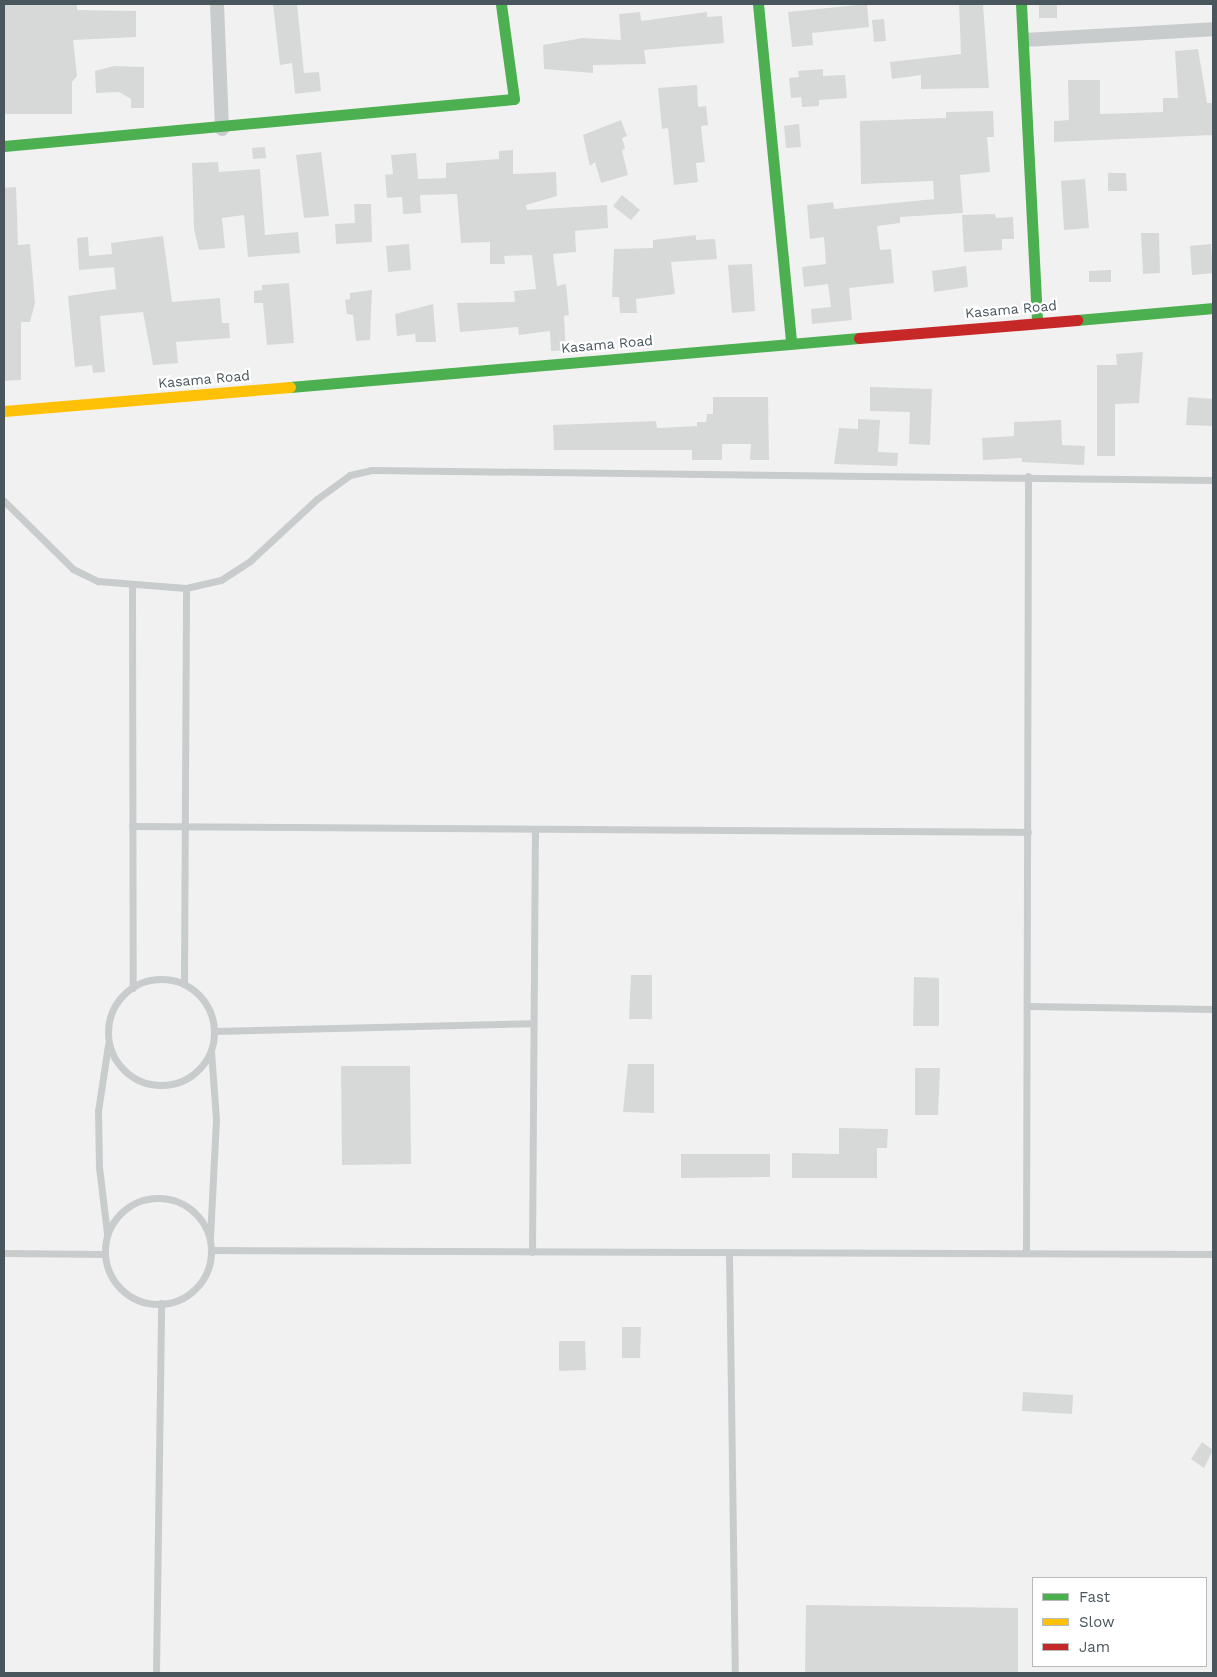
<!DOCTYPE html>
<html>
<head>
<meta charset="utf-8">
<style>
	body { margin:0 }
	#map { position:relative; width:1217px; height:1677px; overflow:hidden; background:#f1f1f1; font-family:"Work Sans",sans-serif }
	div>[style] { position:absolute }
	.building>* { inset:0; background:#d7d9d9 }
	.lane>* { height:7px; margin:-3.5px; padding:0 3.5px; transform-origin:3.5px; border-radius:3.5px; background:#c9cccd }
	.lane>.ring { margin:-3.5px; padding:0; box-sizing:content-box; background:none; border:7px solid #c9cccd; border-radius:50% }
	.street>* { height:14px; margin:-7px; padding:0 7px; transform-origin:7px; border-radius:7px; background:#c9cccd }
	.fast>* { height:11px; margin:-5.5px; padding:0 5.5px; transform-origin:5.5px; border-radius:5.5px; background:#4caf50 }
	.slow>* { height:11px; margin:-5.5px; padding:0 5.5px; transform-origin:5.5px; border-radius:5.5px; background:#ffc107 }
	.jam>* { height:11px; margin:-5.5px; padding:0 5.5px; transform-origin:5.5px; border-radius:5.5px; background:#c62828 }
	span { translate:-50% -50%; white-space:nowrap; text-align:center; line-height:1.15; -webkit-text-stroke:4.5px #fff; paint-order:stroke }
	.street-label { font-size:14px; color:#49565c }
	.frame { position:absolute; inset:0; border:5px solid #49565c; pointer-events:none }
	.legend { position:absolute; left:1032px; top:1577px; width:175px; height:90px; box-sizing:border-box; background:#fff; border:1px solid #b6bbbe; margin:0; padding:6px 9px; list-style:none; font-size:15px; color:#49565c }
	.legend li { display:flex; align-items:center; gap:10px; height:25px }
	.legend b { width:25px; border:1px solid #b6bbbe }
</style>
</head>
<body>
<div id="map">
	<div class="building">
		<div style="clip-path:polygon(77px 4px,77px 10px,136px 11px,136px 37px,73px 40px,77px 76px,72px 82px,72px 114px,4px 114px,4px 5px)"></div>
		<div style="clip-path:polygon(273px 4px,297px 4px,304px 73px,319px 72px,321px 91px,295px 94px,292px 63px,280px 65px)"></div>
		<div style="clip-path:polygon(867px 4px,869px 27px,812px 33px,813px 45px,792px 47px,788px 12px)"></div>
		<div style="clip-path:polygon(959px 4px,983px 4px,989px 88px,921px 89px,921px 75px,892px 79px,890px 62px,961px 54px)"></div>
		<div style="clip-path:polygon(1039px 4px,1057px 4px,1057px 18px,1039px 18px)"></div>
		<div style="clip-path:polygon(640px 12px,641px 21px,707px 12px,707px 17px,722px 16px,724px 43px,644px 50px,646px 64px,593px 65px,593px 73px,544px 69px,543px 45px,583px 38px,621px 40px,619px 14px)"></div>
		<div style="clip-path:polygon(884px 19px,886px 41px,874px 42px,872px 20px)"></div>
		<div style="clip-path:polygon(1198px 49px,1207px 103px,1213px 103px,1213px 135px,1054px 142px,1054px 121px,1069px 120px,1068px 80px,1100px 80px,1100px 114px,1163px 112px,1163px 98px,1178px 98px,1175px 51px)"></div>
		<div style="clip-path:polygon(114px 66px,144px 67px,144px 108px,131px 108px,131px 99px,119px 92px,96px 93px,95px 71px)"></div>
		<div style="clip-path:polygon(823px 69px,823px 76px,845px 75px,847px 98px,819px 100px,819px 106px,802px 107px,801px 97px,791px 98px,789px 78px,799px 77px,798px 71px)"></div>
		<div style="clip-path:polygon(697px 85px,698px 107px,706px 106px,708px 125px,701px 126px,705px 162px,696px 163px,698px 182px,674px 185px,668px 128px,662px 129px,658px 88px)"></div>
		<div style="clip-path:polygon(993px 111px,994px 137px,987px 137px,990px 172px,960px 175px,963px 213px,900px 217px,900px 223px,877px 226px,880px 250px,891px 249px,894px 283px,849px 288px,852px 320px,812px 324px,811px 309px,831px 307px,828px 284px,804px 287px,802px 267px,826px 264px,824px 237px,810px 239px,807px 205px,833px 202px,834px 209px,934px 199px,933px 181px,861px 184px,860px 121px,946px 118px,946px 112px)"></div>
		<div style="clip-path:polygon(621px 120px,627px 136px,622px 138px,625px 148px,622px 151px,628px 175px,601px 183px,595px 162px,590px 166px,583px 135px)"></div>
		<div style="clip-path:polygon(799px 124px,801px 147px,786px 148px,784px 126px)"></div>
		<div style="clip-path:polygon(265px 147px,266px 158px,253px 159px,252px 148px)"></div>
		<div style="clip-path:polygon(513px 150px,513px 174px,556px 172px,557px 196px,526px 205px,527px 210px,607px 205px,608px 228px,575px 231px,576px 252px,553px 254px,557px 286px,566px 284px,569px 315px,564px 316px,566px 350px,551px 351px,550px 331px,519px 335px,518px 327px,460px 332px,457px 303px,515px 302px,514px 291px,536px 289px,532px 255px,504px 256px,505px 264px,490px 264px,490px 242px,461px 243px,457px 194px,420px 195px,421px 213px,403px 214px,402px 197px,387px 198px,385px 175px,393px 174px,391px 155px,416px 153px,418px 179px,446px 178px,446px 163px,499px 159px,499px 151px)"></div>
		<div style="clip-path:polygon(321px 152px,329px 216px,304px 218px,296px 155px)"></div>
		<div style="clip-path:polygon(218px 162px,219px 172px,260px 169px,265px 235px,298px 232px,300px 253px,248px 257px,244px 215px,222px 218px,225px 248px,199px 250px,194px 229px,192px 163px)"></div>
		<div style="clip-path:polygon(1108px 173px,1126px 173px,1127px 191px,1108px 191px)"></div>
		<div style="clip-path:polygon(1085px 179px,1089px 228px,1064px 230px,1061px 181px)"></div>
		<div style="clip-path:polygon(16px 187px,18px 245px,30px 244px,35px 303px,30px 322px,21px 322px,21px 380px,4px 381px,4px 188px)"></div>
		<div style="clip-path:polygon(622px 195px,640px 210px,631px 220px,613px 206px)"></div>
		<div style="clip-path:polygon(354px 204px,371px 204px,372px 242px,336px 244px,335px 224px,355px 223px)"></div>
		<div style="clip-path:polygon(995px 214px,996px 218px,1013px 217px,1014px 239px,1002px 239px,1002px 250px,964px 252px,962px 215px)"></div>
		<div style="clip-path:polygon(1141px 233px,1159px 233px,1160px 273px,1143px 274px)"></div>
		<div style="clip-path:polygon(696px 235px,696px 240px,715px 239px,717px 259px,671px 262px,675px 294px,636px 299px,637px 313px,620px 313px,619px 297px,612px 297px,614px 249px,653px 248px,653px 240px)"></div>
		<div style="clip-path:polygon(163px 236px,172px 302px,220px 298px,222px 323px,229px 323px,230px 338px,176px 342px,178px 363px,153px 365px,143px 312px,100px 316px,105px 372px,93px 373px,92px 365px,75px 367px,68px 296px,116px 289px,114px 267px,79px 270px,77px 238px,88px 237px,89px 256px,112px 254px,111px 243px)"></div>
		<div style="clip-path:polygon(409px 244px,411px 270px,388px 272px,386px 246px)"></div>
		<div style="clip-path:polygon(1211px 244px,1213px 273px,1192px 275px,1190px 246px)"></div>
		<div style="clip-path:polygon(752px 264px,755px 311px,732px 313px,728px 265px)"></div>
		<div style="clip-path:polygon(966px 266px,968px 287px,934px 292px,932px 271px)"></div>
		<div style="clip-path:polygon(1111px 270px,1111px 282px,1089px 282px,1089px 271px)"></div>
		<div style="clip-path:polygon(289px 283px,294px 343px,267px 345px,263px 303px,254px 303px,254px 291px,262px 290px,262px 285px)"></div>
		<div style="clip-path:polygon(372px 290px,370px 340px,356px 341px,353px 315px,347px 314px,345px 300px,350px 299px,350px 293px)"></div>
		<div style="clip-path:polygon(433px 304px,436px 342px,416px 342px,415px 334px,397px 336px,395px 314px)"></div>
		<div style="clip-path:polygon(1143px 352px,1139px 403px,1115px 404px,1115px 456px,1097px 456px,1097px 365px,1117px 365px,1116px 354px)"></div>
		<div style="clip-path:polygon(870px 387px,932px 389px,930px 445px,909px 444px,910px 412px,870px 411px)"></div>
		<div style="clip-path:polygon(713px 397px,768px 397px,769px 460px,750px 460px,751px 444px,722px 444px,722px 460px,692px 460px,692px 450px,554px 450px,553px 425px,656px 421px,657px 428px,697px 426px,697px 422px,706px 422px,707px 414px,713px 414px)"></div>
		<div style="clip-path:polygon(1188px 397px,1213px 399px,1213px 426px,1186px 425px)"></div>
		<div style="clip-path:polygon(858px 419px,880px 420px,878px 452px,898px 453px,897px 466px,834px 464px,839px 428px,858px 429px)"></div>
		<div style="clip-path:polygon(1061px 420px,1062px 445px,1085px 446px,1084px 465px,1022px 462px,1022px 458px,983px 460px,982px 438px,1014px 436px,1014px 422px)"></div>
		<div style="clip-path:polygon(631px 975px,652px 975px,652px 1019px,629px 1019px)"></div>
		<div style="clip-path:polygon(914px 977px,939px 978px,939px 1026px,913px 1026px)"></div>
		<div style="clip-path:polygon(628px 1064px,654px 1064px,654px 1113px,623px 1112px)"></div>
		<div style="clip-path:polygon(341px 1066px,410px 1066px,411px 1164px,342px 1165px)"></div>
		<div style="clip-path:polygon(915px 1068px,940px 1068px,938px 1115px,915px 1115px)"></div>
		<div style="clip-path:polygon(839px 1128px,888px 1129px,887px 1148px,877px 1148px,877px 1178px,792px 1178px,792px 1153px,839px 1154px)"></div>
		<div style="clip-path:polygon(681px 1154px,770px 1154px,770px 1177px,681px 1178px)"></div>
		<div style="clip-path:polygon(622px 1327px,641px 1327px,640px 1358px,622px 1358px)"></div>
		<div style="clip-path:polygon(559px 1341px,585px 1341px,586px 1370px,559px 1371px)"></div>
		<div style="clip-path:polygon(1023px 1392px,1073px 1395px,1072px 1414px,1022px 1411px)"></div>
		<div style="clip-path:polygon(1202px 1442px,1213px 1450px,1204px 1468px,1191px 1459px)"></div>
		<div style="clip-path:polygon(806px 1605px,1018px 1608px,1018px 1673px,805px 1673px)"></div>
	</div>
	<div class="lane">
		<div style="left:4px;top:501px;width:97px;rotate:44.6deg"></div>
		<div style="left:73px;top:569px;width:28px;rotate:26deg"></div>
		<div style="left:98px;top:581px;width:88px;rotate:4.5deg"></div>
		<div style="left:186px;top:588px;width:36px;rotate:-13deg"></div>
		<div style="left:221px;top:580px;width:35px;rotate:-33deg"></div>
		<div style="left:250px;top:561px;width:91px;rotate:-42.8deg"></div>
		<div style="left:317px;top:499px;width:41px;rotate:-36deg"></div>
		<div style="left:350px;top:475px;width:22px;rotate:-13deg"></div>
		<div style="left:371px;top:470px;width:842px;rotate:0.68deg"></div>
		<div style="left:132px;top:586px;width:402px;rotate:89.9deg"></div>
		<div style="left:132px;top:826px;width:896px;rotate:0.38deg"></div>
		<div class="ring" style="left:108px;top:979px;width:99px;height:99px"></div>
		<div style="left:184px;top:984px;width:396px;rotate:-89.7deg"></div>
		<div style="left:1028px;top:1006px;width:185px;rotate:0.9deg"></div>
		<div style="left:214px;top:1031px;width:319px;rotate:-1.4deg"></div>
		<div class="ring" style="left:105px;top:1198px;width:99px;height:99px"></div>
		<div style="left:107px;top:1233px;width:66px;rotate:-96.9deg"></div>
		<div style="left:99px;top:1167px;width:56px;rotate:-91deg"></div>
		<div style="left:98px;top:1111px;width:67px;rotate:-81.4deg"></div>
		<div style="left:210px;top:1238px;width:119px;rotate:-87.1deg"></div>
		<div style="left:216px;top:1119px;width:68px;rotate:-94.2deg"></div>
		<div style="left:211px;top:1250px;width:1002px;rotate:0.23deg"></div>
		<div style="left:532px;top:1252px;width:423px;rotate:-89.6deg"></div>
		<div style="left:4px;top:1253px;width:100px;rotate:0.6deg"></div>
		<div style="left:729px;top:1253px;width:420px;rotate:89.2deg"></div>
		<div style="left:1026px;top:1253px;width:777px;rotate:-89.85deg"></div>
		<div style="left:156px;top:1673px;width:370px;rotate:-89.2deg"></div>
	</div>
	<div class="street">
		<div style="left:217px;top:4px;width:125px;rotate:87.7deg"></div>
		<div style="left:1025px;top:40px;width:188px;rotate:-3.3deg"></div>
	</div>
	<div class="fast">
		<div style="left:758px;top:4px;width:339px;rotate:84.4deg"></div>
		<div style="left:1021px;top:4px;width:318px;rotate:87.1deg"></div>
		<div style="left:4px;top:146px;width:512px;rotate:-5.27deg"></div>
		<div style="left:514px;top:99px;width:96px;rotate:-97.8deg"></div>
		<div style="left:1077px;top:320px;width:137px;rotate:-5deg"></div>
		<div style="left:290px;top:387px;width:571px;rotate:-4.92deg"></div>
	</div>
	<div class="slow">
		<div style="left:4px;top:411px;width:287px;rotate:-4.8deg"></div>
	</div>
	<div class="jam">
		<div style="left:859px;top:338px;width:219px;rotate:-4.7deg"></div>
	</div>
	<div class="street-label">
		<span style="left:1011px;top:309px;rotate:-5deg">Kasama Road</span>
		<span style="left:607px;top:344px;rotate:-5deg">Kasama Road</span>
		<span style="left:204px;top:379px;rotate:-5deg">Kasama Road</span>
	</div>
	<div class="frame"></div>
	<ul class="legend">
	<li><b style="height:6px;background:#4caf50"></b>Fast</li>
	<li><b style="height:6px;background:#ffc107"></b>Slow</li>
	<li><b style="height:6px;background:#c62828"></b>Jam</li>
	</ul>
</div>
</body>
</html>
